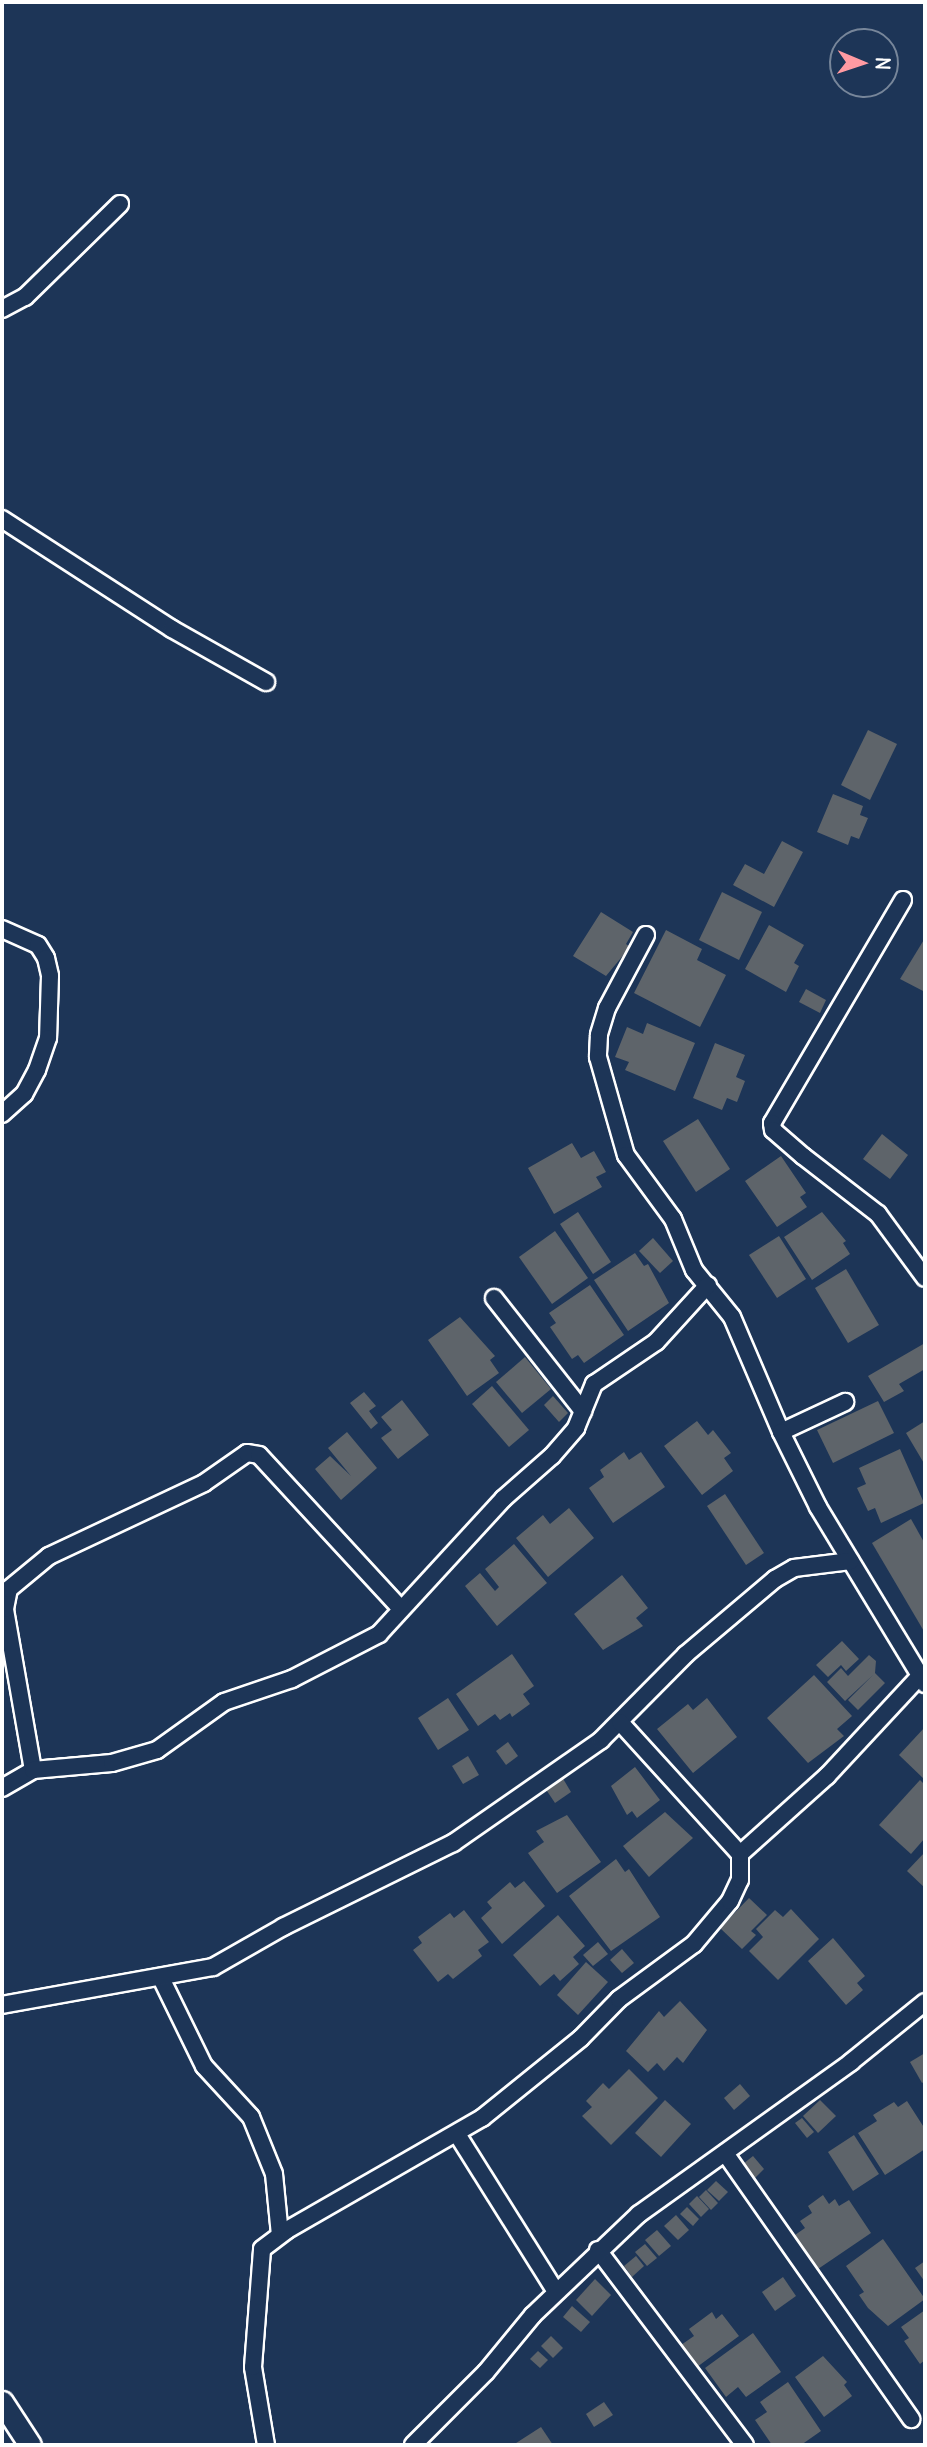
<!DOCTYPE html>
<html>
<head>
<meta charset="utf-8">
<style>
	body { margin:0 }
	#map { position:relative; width:927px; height:2447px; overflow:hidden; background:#1d3557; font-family:Delius,sans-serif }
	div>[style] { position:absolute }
	.building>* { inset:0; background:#5e646a }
	.roads { filter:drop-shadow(2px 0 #fff) drop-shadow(-2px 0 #fff) drop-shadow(0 2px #fff) drop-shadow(0 -2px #fff) }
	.street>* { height:16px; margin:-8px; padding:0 8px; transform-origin:8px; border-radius:8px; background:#1d3557 }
	.secondary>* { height:21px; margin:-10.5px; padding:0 10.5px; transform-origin:10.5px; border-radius:10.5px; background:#1d3557 }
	span { translate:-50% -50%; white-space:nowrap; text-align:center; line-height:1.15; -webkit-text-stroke:6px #1d3557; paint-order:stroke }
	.frame { position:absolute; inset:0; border:4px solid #fff; pointer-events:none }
	.north { position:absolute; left:829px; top:28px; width:70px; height:70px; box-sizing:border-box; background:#1d3557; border:2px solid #77869a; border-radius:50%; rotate:92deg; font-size:19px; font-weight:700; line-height:28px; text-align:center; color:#fff }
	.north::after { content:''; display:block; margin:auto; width:24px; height:32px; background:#ff9aa2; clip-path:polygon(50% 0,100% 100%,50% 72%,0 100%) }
</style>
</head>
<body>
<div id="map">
	<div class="building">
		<div style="clip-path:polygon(868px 730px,897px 744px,870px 800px,841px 785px)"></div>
		<div style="clip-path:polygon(833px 794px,863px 806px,860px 815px,868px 818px,859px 839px,851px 836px,848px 845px,817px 832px)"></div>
		<div style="clip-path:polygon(782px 841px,803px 852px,774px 907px,733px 885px,745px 864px,764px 874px)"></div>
		<div style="clip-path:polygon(722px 892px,762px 912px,739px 960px,699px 940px)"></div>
		<div style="clip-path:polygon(601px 912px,633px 932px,626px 944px,630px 947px,606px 976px,573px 956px)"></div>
		<div style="clip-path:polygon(769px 925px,804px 945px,794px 963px,799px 966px,786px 992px,745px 969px)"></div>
		<div style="clip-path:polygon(666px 930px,702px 949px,697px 960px,726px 975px,700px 1027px,634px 993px)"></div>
		<div style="clip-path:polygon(925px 938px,925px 992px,900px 979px)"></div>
		<div style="clip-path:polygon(806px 989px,826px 1000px,820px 1013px,799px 1002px)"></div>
		<div style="clip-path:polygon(647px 1023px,695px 1043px,675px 1091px,625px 1070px,629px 1062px,615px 1057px,627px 1027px,643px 1034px)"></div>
		<div style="clip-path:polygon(715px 1043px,745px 1055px,736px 1077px,745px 1081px,737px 1102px,727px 1098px,722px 1110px,693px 1098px)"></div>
		<div style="clip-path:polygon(698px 1119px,730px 1169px,696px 1192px,663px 1141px)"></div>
		<div style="clip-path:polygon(882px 1134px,908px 1155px,890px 1179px,863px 1159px)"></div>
		<div style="clip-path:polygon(572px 1143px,581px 1158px,594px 1151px,606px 1172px,596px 1177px,602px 1187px,554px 1214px,528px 1168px)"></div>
		<div style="clip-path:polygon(781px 1156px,806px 1193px,800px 1197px,807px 1207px,777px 1227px,745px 1181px)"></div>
		<div style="clip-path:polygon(578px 1212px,611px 1262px,593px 1274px,560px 1224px)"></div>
		<div style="clip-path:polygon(822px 1212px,846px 1241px,843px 1243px,850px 1254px,812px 1280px,784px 1237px)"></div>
		<div style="clip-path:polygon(555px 1231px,588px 1278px,552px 1304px,519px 1257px)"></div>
		<div style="clip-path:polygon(779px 1236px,806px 1279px,777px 1298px,749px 1255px)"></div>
		<div style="clip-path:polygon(653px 1238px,673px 1261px,660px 1273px,639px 1251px)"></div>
		<div style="clip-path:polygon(635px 1253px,644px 1266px,648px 1264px,669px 1303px,628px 1331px,594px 1280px)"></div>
		<div style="clip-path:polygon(846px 1269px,879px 1325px,848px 1343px,815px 1288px)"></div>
		<div style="clip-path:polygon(590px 1285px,624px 1335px,584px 1363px,578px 1355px,572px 1359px,550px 1327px,556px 1323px,549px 1313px)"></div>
		<div style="clip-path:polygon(460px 1317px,495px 1356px,490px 1360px,499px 1373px,467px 1396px,428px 1340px)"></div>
		<div style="clip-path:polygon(925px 1343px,925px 1369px,899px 1384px,904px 1391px,884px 1402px,868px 1376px)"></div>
		<div style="clip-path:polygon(525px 1357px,551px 1389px,522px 1413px,496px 1382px)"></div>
		<div style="clip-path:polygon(492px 1386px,529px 1430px,509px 1447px,472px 1404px)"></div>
		<div style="clip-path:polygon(364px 1392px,376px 1406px,369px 1411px,378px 1423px,371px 1429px,350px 1403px)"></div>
		<div style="clip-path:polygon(553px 1396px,568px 1413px,559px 1422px,544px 1405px)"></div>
		<div style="clip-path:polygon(402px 1400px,429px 1435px,398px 1459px,381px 1438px,392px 1430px,381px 1417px)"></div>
		<div style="clip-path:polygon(878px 1401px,894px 1433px,833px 1463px,817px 1430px)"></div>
		<div style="clip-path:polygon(697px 1421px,708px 1435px,713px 1430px,731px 1453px,724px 1458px,733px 1471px,702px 1495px,664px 1446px)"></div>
		<div style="clip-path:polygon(925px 1421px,925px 1465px,906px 1433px)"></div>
		<div style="clip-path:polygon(347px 1432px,377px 1468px,341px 1500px,315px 1469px,330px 1456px,351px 1476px,328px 1448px)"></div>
		<div style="clip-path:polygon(900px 1449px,924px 1503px,881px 1523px,875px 1508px,868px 1511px,857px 1488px,866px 1484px,859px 1468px)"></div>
		<div style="clip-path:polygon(624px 1452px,629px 1460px,641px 1452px,665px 1487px,613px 1523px,589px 1488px,604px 1477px,600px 1470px)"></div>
		<div style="clip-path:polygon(725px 1494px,764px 1553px,746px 1565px,707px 1506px)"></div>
		<div style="clip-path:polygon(569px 1508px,594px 1538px,548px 1577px,516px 1538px,543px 1515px,550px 1524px)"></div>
		<div style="clip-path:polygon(911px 1519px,925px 1544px,925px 1633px,872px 1543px)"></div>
		<div style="clip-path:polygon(514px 1544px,547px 1583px,497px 1626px,465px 1586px,480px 1573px,495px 1591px,499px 1587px,485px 1569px)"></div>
		<div style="clip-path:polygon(622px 1575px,648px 1608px,636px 1618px,643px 1626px,603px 1650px,574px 1614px)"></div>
		<div style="clip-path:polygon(842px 1641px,859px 1659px,846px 1671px,841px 1665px,828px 1677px,816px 1665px)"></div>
		<div style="clip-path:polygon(512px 1654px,534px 1686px,523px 1694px,530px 1704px,512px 1717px,510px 1713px,500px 1720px,495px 1714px,478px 1726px,456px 1694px)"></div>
		<div style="clip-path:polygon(869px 1655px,876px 1661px,875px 1673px,885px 1683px,858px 1710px,848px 1700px,873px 1675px,845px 1701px,827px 1682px,841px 1668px,848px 1676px)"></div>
		<div style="clip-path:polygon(814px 1675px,852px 1716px,837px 1729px,844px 1736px,808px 1763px,767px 1718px)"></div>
		<div style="clip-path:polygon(448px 1698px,469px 1730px,438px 1750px,418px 1718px)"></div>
		<div style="clip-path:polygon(707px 1698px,737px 1737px,693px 1773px,657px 1729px,688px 1704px,693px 1710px)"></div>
		<div style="clip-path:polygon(925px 1727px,925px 1780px,899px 1755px)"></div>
		<div style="clip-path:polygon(508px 1742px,518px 1756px,506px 1765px,496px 1751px)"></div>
		<div style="clip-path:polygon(468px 1756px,479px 1775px,463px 1784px,452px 1766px)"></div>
		<div style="clip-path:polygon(635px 1767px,660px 1800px,637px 1818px,632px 1811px,627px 1815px,611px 1786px)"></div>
		<div style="clip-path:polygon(562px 1777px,571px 1792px,555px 1803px,545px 1788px)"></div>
		<div style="clip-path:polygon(920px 1780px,925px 1785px,925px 1838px,911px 1854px,879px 1825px)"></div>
		<div style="clip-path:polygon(665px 1812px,693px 1838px,649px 1877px,623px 1846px)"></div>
		<div style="clip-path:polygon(567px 1815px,601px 1862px,557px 1893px,528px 1853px,544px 1842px,536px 1831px)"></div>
		<div style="clip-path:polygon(925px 1852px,925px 1888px,907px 1871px)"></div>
		<div style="clip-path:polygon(616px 1859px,625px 1872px,629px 1869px,660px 1917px,611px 1951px,569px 1896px)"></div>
		<div style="clip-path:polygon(524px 1881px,545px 1906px,502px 1944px,481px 1918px,492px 1908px,487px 1902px,510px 1882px,515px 1888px)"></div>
		<div style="clip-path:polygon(749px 1898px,767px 1915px,751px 1931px,756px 1935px,742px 1949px,720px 1928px)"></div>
		<div style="clip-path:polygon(791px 1909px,819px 1939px,778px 1980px,749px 1951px,763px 1937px,756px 1929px,775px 1910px,783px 1917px)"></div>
		<div style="clip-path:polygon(464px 1910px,489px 1942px,478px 1950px,482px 1956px,453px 1979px,448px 1974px,438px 1982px,413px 1950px,422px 1943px,418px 1937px,450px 1913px,454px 1918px)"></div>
		<div style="clip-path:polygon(558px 1915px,585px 1946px,573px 1957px,579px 1964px,560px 1981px,554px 1974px,540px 1986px,513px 1955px)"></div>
		<div style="clip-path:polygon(833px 1938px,865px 1976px,857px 1983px,863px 1990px,846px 2005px,808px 1961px)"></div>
		<div style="clip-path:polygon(598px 1942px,608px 1954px,593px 1966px,583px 1955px)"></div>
		<div style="clip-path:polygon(622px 1949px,634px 1963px,622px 1973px,610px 1960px)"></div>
		<div style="clip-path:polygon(586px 1962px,608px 1982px,578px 2015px,557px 1995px)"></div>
		<div style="clip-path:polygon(680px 2001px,707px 2030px,683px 2063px,677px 2057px,664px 2071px,657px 2063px,648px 2072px,626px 2051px,659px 2011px,664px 2017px)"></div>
		<div style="clip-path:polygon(925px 2053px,925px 2081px,922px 2083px,910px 2062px)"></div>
		<div style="clip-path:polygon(629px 2069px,658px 2098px,611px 2145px,582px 2116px,592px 2107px,586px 2101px,603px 2083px,609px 2089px)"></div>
		<div style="clip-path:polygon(740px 2084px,750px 2096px,734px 2110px,724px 2098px)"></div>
		<div style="clip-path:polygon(665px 2100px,691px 2124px,661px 2157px,635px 2133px)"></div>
		<div style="clip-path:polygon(820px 2100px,836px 2116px,818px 2133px,803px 2116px)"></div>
		<div style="clip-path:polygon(907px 2101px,925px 2129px,925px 2149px,885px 2175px,858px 2133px,877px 2121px,873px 2115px,894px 2102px,898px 2107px)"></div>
		<div style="clip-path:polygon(802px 2118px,814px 2132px,807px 2138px,795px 2123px)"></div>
		<div style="clip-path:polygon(854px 2135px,879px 2174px,853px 2191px,828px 2152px)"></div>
		<div style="clip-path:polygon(753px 2156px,764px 2169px,755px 2178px,743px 2164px)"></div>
		<div style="clip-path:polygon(716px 2181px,728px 2192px,719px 2201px,707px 2190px)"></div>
		<div style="clip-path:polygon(706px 2190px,718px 2203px,711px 2210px,699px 2197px)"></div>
		<div style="clip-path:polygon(823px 2195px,829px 2204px,835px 2199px,839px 2206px,849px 2200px,871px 2233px,818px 2269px,795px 2235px,805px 2228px,800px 2221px,812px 2213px,808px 2206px)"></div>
		<div style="clip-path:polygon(697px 2196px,709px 2209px,701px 2217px,689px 2204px)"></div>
		<div style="clip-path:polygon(687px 2207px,699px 2219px,693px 2226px,680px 2214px)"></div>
		<div style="clip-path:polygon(676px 2215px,689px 2230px,678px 2240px,664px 2226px)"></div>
		<div style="clip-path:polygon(657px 2230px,671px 2246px,659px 2256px,645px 2240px)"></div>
		<div style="clip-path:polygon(883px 2239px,925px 2299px,888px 2326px,868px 2308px,859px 2295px,864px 2292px,846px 2266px)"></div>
		<div style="clip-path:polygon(645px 2244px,657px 2258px,647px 2266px,635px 2252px)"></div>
		<div style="clip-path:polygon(636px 2256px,644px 2266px,632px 2277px,624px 2266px)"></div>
		<div style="clip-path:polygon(925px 2261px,925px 2282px,915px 2268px)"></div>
		<div style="clip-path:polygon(783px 2277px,796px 2296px,775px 2311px,762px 2292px)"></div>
		<div style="clip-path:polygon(595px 2279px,611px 2295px,592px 2316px,576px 2300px)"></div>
		<div style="clip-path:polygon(572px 2306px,590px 2322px,581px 2332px,563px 2317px)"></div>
		<div style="clip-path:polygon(925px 2310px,925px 2360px,920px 2364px,904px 2341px,909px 2338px,901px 2327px)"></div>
		<div style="clip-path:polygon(712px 2312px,716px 2319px,722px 2314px,739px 2336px,697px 2367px,681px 2345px,694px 2336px,689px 2329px)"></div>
		<div style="clip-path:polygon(753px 2333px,781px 2372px,746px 2397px,738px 2387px,726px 2397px,705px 2368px)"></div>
		<div style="clip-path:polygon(551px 2336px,563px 2348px,553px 2358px,541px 2346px)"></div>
		<div style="clip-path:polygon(538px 2351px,548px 2360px,540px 2368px,530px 2359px)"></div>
		<div style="clip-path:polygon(823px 2356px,847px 2382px,844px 2385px,852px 2396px,824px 2417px,795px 2377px)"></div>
		<div style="clip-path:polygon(788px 2382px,821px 2431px,801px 2445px,772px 2445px,755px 2420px,767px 2412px,760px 2402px)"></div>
		<div style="clip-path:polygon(604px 2402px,613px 2415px,594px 2427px,586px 2414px)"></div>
		<div style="clip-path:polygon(541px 2427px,553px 2445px,513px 2445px)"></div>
	</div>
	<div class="roads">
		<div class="street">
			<div style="left:2px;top:309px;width:26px;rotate:-28deg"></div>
			<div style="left:25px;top:297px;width:133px;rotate:-44.4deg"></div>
			<div style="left:2px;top:519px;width:202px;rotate:32.9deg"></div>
			<div style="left:172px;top:629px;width:108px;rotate:29.4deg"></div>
			<div style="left:903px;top:900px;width:259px;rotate:120.4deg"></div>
			<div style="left:772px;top:1123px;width:7px;rotate:82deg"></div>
			<div style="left:773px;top:1130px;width:40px;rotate:41deg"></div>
			<div style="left:803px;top:1156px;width:95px;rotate:37.7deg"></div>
			<div style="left:878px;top:1214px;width:79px;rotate:53.7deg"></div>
			<div style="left:2px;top:929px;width:39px;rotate:24deg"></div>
			<div style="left:38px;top:945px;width:15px;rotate:58deg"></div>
			<div style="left:46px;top:958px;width:18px;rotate:77deg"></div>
			<div style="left:50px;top:976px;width:62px;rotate:91.8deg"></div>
			<div style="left:48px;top:1038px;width:34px;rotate:109deg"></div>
			<div style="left:37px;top:1070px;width:27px;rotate:118deg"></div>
			<div style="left:24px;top:1094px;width:30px;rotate:138deg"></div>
			<div style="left:646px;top:935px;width:83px;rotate:118.1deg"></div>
			<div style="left:607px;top:1008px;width:28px;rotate:107deg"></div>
			<div style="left:599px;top:1035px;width:22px;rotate:93deg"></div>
			<div style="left:598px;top:1057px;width:102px;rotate:74.1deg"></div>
			<div style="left:626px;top:1155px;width:79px;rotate:53.7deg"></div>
			<div style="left:673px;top:1219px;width:55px;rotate:67.6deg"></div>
			<div style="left:694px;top:1270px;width:60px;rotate:51deg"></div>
			<div style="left:732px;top:1317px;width:125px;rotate:66.9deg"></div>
			<div style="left:781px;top:1432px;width:71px;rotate:-25.1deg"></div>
			<div style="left:494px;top:1298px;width:144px;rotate:51.8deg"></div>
			<div style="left:781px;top:1432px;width:84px;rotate:63.7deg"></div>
			<div style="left:818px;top:1507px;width:207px;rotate:58.8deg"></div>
			<div style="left:33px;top:1770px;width:163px;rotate:-99.9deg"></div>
			<div style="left:5px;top:1609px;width:20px;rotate:-79deg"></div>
			<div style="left:9px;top:1589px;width:52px;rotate:-39.5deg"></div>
			<div style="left:49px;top:1556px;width:171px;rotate:-25.2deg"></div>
			<div style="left:204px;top:1483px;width:52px;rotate:-34.9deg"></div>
			<div style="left:247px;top:1453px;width:12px;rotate:9deg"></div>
			<div style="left:259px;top:1455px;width:208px;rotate:47.3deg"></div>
			<div style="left:2px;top:1788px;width:36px;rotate:-30deg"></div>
			<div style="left:33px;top:1770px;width:79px;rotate:-5.1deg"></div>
			<div style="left:112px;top:1763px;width:47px;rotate:-16.1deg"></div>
			<div style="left:157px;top:1750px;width:82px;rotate:-35.6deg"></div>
			<div style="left:224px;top:1702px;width:72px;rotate:-18.7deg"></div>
			<div style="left:292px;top:1679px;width:98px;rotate:-27.3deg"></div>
			<div style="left:379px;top:1634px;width:183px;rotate:-47.4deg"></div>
			<div style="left:503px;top:1499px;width:65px;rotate:-41.3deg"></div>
			<div style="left:552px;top:1456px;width:37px;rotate:-49deg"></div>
			<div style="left:576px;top:1428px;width:48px;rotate:-67.8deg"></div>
			<div style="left:594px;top:1384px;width:75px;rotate:-34.1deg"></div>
			<div style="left:656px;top:1342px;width:77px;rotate:-47.6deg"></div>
			<div style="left:740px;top:1854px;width:117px;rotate:-41.9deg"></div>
			<div style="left:827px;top:1776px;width:135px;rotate:-47.1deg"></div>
			<div style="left:161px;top:1978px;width:98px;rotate:64deg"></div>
			<div style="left:204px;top:2066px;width:69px;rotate:47.3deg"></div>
			<div style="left:251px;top:2117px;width:61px;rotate:68deg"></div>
			<div style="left:274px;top:2174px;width:61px;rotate:84.4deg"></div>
			<div style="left:2px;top:2005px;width:214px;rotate:-10.2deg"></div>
			<div style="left:213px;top:1967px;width:81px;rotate:-29.7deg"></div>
			<div style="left:283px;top:1927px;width:190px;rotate:-26.3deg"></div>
			<div style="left:453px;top:1843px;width:180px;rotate:-34.8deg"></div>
			<div style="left:601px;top:1740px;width:120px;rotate:-45.3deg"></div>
			<div style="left:685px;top:1655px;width:118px;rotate:-40.2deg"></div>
			<div style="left:775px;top:1579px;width:22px;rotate:-30deg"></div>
			<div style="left:794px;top:1568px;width:57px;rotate:-7deg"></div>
			<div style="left:457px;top:2134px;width:186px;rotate:57.9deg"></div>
			<div style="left:725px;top:2153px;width:325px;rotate:55deg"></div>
			<div style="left:598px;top:2250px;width:244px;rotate:53deg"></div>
			<div style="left:266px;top:2445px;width:79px;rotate:-99.5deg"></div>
			<div style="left:253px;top:2367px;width:118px;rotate:-85.6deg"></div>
			<div style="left:262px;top:2249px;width:31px;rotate:-37deg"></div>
			<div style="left:287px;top:2230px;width:225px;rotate:-29.9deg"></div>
			<div style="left:482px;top:2118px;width:127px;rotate:-38.9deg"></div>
			<div style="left:581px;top:2038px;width:54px;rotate:-45.7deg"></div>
			<div style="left:619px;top:1999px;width:93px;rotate:-36.3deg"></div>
			<div style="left:694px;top:1944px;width:56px;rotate:-50.1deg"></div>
			<div style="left:730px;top:1901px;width:23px;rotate:-65deg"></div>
			<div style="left:740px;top:1880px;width:26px;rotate:-90deg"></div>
			<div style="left:740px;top:1854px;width:178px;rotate:-132.3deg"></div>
			<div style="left:413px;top:2445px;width:103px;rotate:-45deg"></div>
			<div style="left:486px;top:2372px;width:74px;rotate:-50.5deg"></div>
			<div style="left:533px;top:2315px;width:146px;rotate:-43.6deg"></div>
			<div style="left:639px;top:2214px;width:261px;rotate:-35.6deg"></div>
			<div style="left:851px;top:2062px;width:95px;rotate:-39deg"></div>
		</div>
		<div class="secondary">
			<div style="left:2px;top:2402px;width:51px;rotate:56.9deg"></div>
		</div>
	</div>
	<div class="frame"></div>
	<div class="north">N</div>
</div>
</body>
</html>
